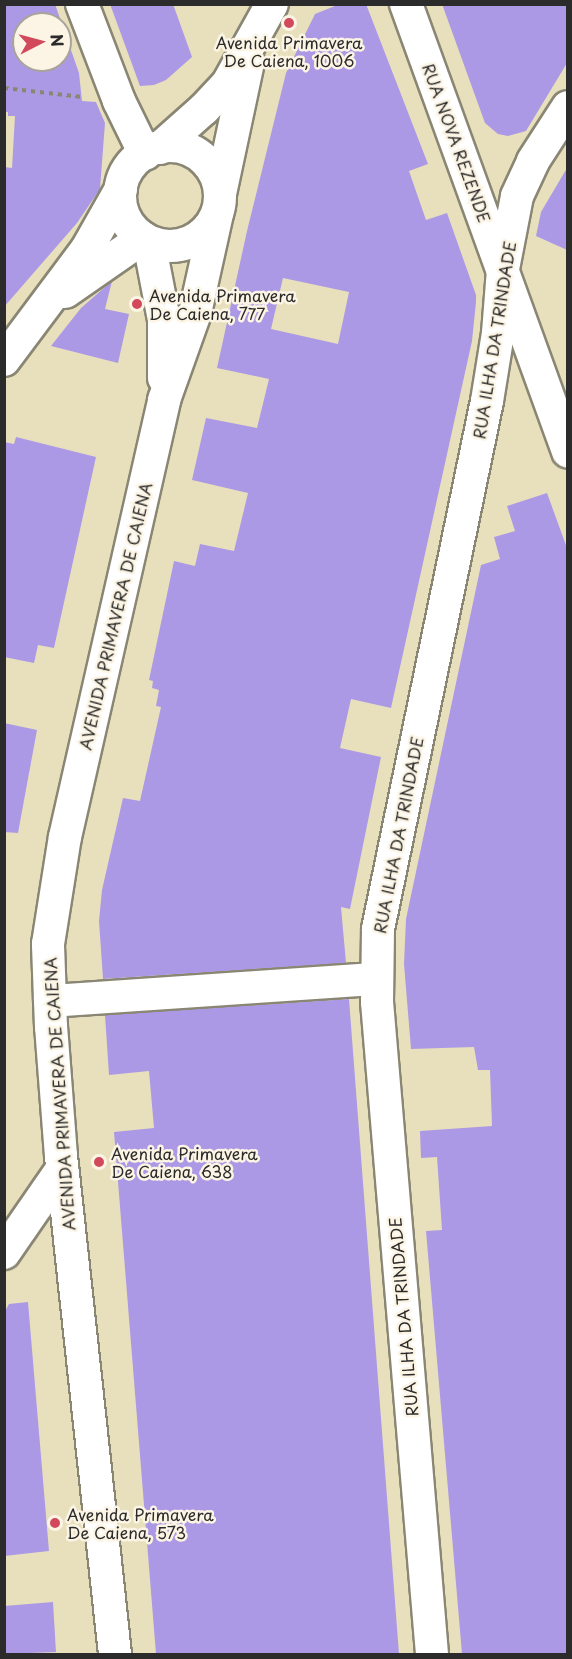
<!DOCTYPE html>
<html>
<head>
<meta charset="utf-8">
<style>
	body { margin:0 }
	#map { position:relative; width:572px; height:1659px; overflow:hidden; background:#e8e0bc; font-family:"Playpen Sans",sans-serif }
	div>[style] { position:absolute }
	.building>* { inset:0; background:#ac99e5 }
	.path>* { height:4px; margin-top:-2px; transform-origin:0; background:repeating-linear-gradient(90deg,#8a8674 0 4.5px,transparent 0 9px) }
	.roads { filter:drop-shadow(2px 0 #8a8674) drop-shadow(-2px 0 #8a8674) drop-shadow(0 2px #8a8674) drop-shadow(0 -2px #8a8674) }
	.minor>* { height:32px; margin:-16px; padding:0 16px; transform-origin:16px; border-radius:16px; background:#fff }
	.minor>.ring { margin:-16px; padding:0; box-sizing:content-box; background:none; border:32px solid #fff; border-radius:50% }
	.dots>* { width:16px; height:16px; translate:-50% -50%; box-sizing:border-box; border:3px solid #fcf5e5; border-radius:50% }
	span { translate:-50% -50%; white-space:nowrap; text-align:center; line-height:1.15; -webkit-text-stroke:5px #fcf5e5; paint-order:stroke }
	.poi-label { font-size:16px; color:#2b2b2b }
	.left { translate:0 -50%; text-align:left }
	.street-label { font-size:16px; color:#2b2b2b }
	.frame { position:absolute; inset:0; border:6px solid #2b2b2b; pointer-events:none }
	.north { position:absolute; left:12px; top:12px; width:60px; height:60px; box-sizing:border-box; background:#fcf5e5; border:2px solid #a8a49b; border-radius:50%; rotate:84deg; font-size:16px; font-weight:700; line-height:24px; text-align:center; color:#2b2b2b }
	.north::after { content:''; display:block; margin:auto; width:21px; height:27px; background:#d1495b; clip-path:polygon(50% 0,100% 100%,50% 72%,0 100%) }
</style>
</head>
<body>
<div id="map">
	<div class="building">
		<div style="clip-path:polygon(evenodd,4px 4px,55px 4px,79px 73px,82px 101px,96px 102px,105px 123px,100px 189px,77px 223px,4px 307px,4px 167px,12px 168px,15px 116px,8px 116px,8px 112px,4px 112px,4px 4px,24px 24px,60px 24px,60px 60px,24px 60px,24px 24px)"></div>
		<div style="clip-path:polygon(110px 4px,173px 4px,192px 57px,166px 80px,154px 85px,140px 86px)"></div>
		<div style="clip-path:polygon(evenodd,340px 4px,366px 4px,428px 164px,409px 171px,426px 220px,447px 213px,476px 295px,476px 302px,472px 341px,391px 708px,351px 699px,340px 748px,381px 757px,350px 909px,341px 907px,346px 963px,103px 979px,99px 921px,102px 890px,123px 798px,140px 801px,161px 707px,156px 706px,159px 690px,152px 688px,153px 681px,149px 680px,174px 561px,195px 566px,200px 544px,234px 551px,248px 493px,192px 480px,206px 418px,257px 428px,269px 379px,217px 368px,247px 231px,286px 73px,315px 14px,340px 4px,283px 278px,349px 292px,338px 344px,271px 329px,283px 278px)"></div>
		<div style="clip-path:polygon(442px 4px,567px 4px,567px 63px,526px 131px,508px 136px,498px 134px,485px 123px)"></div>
		<div style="clip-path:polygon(567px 168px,567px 250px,536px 236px,541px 212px)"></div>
		<div style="clip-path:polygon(112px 281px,105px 309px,129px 314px,118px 363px,51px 346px,81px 308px)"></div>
		<div style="clip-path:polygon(16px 437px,96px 457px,54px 648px,38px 645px,34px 663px,4px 657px,4px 442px,14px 444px)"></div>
		<div style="clip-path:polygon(547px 493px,567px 548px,567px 1654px,462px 1654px,426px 1231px,442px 1230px,437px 1157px,421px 1158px,420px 1131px,492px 1126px,490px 1070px,478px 1070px,474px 1047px,411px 1049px,404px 964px,406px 919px,481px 565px,500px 559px,494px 537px,515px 531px,507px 506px)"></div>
		<div style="clip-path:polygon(4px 723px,37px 730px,18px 833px,4px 832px)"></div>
		<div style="clip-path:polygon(349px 999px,399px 1654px,156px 1654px,114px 1132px,154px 1128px,149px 1071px,109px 1075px,105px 1015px)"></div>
		<div style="clip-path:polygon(28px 1302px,49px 1551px,4px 1556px,4px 1313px,9px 1304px)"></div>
		<div style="clip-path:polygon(53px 1602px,56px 1652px,4px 1654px,4px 1606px)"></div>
	</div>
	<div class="path">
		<div style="left:4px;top:88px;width:79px;rotate:6.6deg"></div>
	</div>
	<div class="roads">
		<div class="minor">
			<div style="left:82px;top:4px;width:104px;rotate:69.1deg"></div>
			<div style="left:119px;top:101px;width:59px;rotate:63.9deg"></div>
			<div style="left:406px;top:4px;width:476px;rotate:70.1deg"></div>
			<div class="ring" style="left:120px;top:146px;width:68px;height:68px"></div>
			<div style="left:160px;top:148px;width:59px;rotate:-41.6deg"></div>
			<div style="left:204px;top:109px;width:35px;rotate:-47deg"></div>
			<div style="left:228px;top:83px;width:90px;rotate:-60.9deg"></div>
			<div style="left:220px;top:194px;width:135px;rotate:-78deg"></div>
			<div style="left:149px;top:242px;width:79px;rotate:79.1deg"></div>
			<div style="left:164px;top:320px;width:58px;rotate:90deg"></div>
			<div style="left:65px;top:292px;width:95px;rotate:-34.7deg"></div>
			<div style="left:4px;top:360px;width:139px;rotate:-53.2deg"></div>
			<div style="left:87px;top:249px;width:69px;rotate:-60.5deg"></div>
			<div style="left:50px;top:1001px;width:327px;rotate:-3.9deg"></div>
			<div style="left:4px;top:1253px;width:102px;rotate:-55.4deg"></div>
			<div style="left:115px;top:1654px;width:501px;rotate:-96.19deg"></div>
			<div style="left:61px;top:1156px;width:129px;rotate:-94.4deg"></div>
			<div style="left:51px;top:1027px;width:83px;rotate:-92.1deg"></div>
			<div style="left:48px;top:944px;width:108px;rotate:-81deg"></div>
			<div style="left:65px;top:837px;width:448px;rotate:-77.2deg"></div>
			<div style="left:164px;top:400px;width:92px;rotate:-70.4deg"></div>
			<div style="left:195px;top:313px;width:101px;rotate:-77.5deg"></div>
			<div style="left:432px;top:1654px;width:654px;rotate:-94.82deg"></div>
			<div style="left:377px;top:1002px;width:73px;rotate:-89.2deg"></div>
			<div style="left:378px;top:929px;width:539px;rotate:-78.34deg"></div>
			<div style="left:487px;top:401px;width:69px;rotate:-80.8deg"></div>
			<div style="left:498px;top:333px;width:64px;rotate:-85.5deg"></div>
			<div style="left:503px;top:269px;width:74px;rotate:-79.1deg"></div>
			<div style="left:517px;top:196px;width:38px;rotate:-65deg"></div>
			<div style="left:533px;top:161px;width:64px;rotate:-57.1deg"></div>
		</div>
	</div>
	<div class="dots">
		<div style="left:289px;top:23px;background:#d1495b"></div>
		<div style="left:137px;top:304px;background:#d1495b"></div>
		<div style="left:99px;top:1162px;background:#d1495b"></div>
		<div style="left:55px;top:1523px;background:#d1495b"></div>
	</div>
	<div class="poi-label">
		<span style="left:289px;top:51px">Avenida Primavera<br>De Caiena, 1006</span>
		<span class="left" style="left:149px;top:304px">Avenida Primavera<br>De Caiena, 777</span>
		<span class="left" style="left:111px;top:1162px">Avenida Primavera<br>De Caiena, 638</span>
		<span class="left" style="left:67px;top:1523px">Avenida Primavera<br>De Caiena, 573</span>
	</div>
	<div class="street-label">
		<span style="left:457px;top:143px;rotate:70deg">RUA NOVA REZENDE</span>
		<span style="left:494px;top:340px;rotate:-81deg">RUA ILHA DA TRINDADE</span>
		<span style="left:115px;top:616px;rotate:-77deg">AVENIDA PRIMAVERA DE CAIENA</span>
		<span style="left:398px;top:835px;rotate:-79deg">RUA ILHA DA TRINDADE</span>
		<span style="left:59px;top:1094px;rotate:-94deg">AVENIDA PRIMAVERA DE CAIENA</span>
		<span style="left:403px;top:1317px;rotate:-95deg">RUA ILHA DA TRINDADE</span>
	</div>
	<div class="frame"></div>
	<div class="north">N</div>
</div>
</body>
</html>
